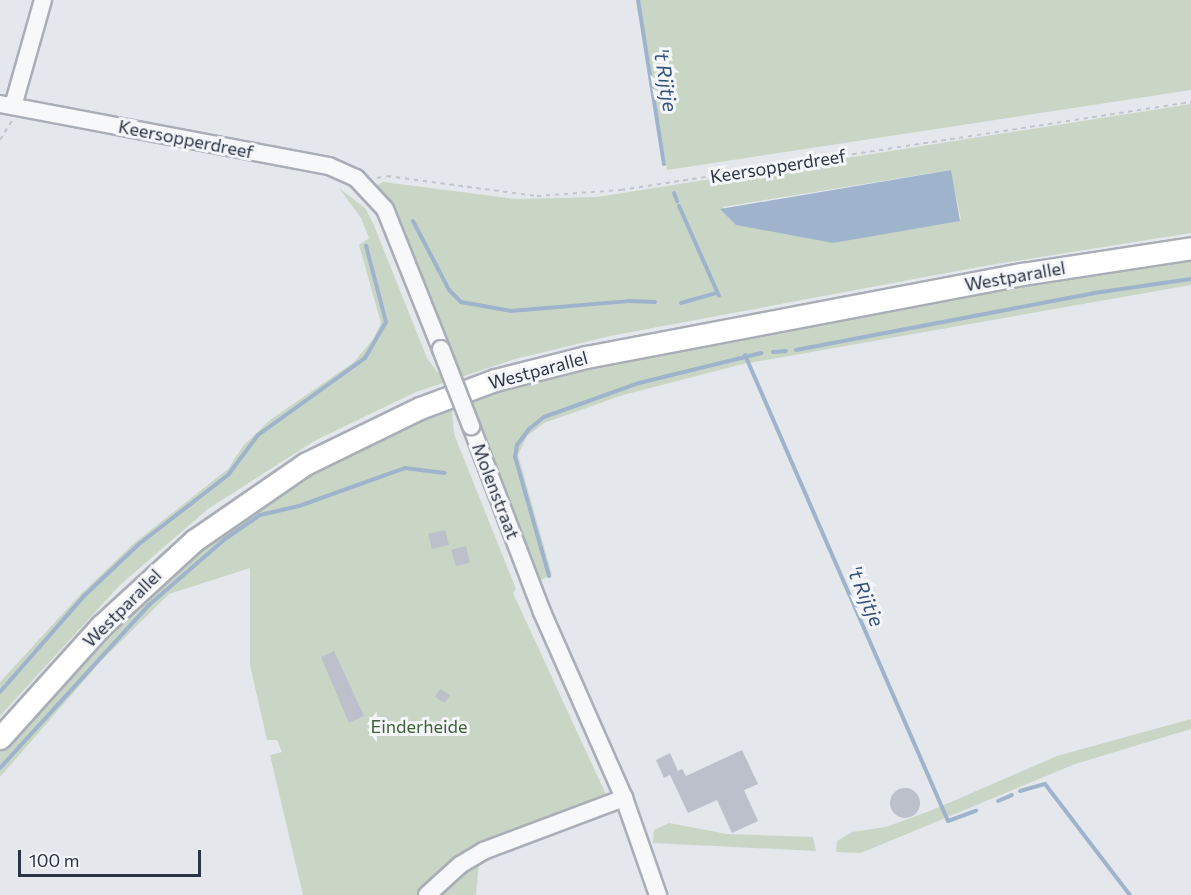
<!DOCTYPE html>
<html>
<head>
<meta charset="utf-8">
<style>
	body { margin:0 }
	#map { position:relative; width:1191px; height:895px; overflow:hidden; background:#e4e7ec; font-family:Commissioner,sans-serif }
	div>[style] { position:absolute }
	.green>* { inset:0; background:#c9d6c5 }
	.water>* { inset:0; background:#9fb4cc }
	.stream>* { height:4px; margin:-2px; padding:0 2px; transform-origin:2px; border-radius:2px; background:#9fb4cc }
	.building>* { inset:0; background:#bbc0ca }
	.round { border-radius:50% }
	.path>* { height:2px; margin-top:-1px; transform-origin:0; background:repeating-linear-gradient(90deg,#c2c5cb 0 4.5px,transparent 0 9px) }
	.roads { filter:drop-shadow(2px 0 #a9aeb7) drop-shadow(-2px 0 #a9aeb7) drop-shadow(0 2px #a9aeb7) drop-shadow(0 -2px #a9aeb7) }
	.minor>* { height:16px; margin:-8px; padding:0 8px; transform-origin:8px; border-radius:8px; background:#f7f8fa }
	.major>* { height:21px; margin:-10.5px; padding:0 10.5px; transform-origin:10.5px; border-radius:10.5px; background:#fff }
	.bridges { filter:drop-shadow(2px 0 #a9aeb7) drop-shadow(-2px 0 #a9aeb7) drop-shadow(0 2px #a9aeb7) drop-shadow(0 -2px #a9aeb7) }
	.minor-bridge>* { height:16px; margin:-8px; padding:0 8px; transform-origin:8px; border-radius:8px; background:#f7f8fa }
	span { translate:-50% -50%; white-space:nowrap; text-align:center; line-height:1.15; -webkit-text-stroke:6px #f4f6f9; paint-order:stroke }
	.street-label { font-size:18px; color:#2b3445 }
	.park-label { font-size:18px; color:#3f6138 }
	.water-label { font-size:20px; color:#34527a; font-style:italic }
	.scale { position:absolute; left:18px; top:850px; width:183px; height:27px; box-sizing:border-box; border:3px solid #2b3445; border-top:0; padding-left:8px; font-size:18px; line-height:21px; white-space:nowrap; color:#2b3445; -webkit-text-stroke:4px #f4f6f9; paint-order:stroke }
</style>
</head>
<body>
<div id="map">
	<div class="green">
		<div style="clip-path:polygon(639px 0,1191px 0,1191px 90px,667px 170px)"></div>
		<div style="clip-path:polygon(evenodd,1191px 104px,1191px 233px,984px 266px,610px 336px,515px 359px,416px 392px,316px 440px,208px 509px,120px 585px,0 716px,0 682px,79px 596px,133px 544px,228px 469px,243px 446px,270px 420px,354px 362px,374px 338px,381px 323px,359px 245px,369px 238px,361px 218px,339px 188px,365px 208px,373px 223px,427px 358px,438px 373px,452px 367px,449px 347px,374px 187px,383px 182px,515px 199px,597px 197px,1191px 104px,950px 170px,961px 219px,833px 243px,722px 207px,950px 170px)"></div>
		<div style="clip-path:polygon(1191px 252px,1191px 285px,743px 364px,623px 395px,544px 423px,527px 436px,518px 455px,552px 575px,538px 581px,467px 404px,452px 410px,454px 434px,516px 589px,513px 593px,608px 799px,480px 851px,476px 895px,303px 895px,270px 755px,282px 752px,277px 740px,267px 740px,250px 665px,250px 568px,169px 594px,101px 661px,0 777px,0 744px,157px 577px,357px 441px,523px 377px)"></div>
		<div style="clip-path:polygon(1191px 719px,1191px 729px,1075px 764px,861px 853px,836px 852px,837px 841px,852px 832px,886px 827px,930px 811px,1057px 756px)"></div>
		<div style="clip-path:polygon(669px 823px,727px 834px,813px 837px,816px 851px,653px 843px,654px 830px)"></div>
	</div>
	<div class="water">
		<div style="clip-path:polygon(951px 170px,960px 221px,833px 243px,736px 225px,720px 209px)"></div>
	</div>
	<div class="stream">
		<div style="left:638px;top:0;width:166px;rotate:81deg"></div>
		<div style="left:674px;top:193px;width:9px;rotate:69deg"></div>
		<div style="left:679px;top:206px;width:98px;rotate:66deg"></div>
		<div style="left:413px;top:221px;width:78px;rotate:62.4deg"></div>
		<div style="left:449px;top:290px;width:17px;rotate:45deg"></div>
		<div style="left:461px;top:302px;width:51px;rotate:10.2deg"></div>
		<div style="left:511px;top:311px;width:118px;rotate:-4.8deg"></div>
		<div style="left:629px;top:301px;width:26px;rotate:2deg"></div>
		<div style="left:681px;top:303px;width:37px;rotate:-16deg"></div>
		<div style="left:796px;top:350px;width:303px;rotate:-10.8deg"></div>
		<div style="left:1094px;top:293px;width:98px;rotate:-8.2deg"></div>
		<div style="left:773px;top:352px;width:13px;rotate:-4deg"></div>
		<div style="left:745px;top:355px;width:508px;rotate:66.46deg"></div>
		<div style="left:948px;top:821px;width:30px;rotate:-20deg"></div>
		<div style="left:549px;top:576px;width:124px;rotate:-105.9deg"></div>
		<div style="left:515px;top:457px;width:12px;rotate:-81deg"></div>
		<div style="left:517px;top:445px;width:20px;rotate:-53deg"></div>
		<div style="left:529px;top:429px;width:19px;rotate:-39deg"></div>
		<div style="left:544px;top:417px;width:101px;rotate:-19.7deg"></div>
		<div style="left:639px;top:383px;width:126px;rotate:-13.8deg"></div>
		<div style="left:0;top:692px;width:128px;rotate:-48.8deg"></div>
		<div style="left:84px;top:596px;width:76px;rotate:-43.4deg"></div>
		<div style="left:139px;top:544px;width:113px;rotate:-37.8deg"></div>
		<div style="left:228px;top:475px;width:50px;rotate:-53.1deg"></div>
		<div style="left:258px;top:435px;width:132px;rotate:-35.7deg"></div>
		<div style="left:365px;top:358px;width:42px;rotate:-59.7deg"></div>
		<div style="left:386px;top:322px;width:79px;rotate:-104.7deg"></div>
		<div style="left:0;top:768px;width:221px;rotate:-47.6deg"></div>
		<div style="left:149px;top:605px;width:101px;rotate:-41deg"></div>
		<div style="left:225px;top:539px;width:42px;rotate:-34.4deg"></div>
		<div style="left:260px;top:515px;width:40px;rotate:-13deg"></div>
		<div style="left:299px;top:506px;width:113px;rotate:-19.7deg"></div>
		<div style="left:405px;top:468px;width:40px;rotate:7.1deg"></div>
		<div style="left:1020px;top:791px;width:26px;rotate:-16deg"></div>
		<div style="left:1045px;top:784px;width:140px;rotate:52.6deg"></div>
		<div style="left:998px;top:801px;width:15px;rotate:-23deg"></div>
	</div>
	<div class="building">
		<div style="clip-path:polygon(445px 530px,449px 545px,432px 549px,428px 534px)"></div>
		<div style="clip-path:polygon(466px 546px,470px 563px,456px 566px,451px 550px)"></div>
		<div style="clip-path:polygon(334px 651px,364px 716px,349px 723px,321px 657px)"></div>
		<div style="clip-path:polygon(440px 689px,450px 695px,445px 703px,435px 697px)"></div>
		<div style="clip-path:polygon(742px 750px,758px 784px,744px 790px,758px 821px,732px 833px,717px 800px,688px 813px,670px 775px,664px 778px,656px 760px,670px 753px,678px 771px,682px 769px,686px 776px)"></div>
		<div class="round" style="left:890px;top:788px;width:30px;height:30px"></div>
	</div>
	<div class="path">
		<div style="left:0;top:140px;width:25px;rotate:-58deg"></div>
		<div style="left:377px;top:178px;width:10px;rotate:-11deg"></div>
		<div style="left:387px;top:176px;width:151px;rotate:7.6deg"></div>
		<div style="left:537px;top:196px;width:84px;rotate:-4.1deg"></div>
		<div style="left:621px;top:190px;width:577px;rotate:-8.78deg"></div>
	</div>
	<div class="roads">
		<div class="minor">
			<div style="left:0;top:104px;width:335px;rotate:10.7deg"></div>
			<div style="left:329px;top:166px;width:30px;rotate:24deg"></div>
			<div style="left:356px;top:178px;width:42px;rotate:46.9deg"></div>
			<div style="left:385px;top:209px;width:151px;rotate:68.2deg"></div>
			<div style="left:13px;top:106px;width:110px;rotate:-74.2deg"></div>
			<div style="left:471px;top:426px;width:199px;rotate:69.1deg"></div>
			<div style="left:542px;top:612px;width:203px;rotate:66.2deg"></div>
			<div style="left:624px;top:798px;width:103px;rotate:70.7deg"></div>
			<div style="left:427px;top:895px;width:45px;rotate:-42.3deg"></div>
			<div style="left:460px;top:865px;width:27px;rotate:-31deg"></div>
			<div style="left:483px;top:851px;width:151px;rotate:-20.6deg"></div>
		</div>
		<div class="major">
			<div style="left:0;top:738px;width:151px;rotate:-48deg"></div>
			<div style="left:101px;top:626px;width:127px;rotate:-42.5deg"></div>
			<div style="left:195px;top:540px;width:134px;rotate:-34.6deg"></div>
			<div style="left:305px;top:464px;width:128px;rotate:-26deg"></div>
			<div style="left:420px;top:408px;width:80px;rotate:-20.5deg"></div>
			<div style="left:495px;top:380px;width:94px;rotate:-14.2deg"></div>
			<div style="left:586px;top:357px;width:444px;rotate:-10.8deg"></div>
			<div style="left:1022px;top:274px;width:171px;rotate:-8.7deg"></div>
		</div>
	</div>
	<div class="bridges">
		<div class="minor-bridge">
			<div style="left:441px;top:349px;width:83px;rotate:68.7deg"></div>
		</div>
	</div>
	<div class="street-label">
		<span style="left:186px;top:139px;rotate:11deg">Keersopperdreef</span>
		<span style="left:778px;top:166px;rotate:-9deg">Keersopperdreef</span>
		<span style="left:1015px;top:276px;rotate:-10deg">Westparallel</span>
		<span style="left:538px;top:370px;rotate:-15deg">Westparallel</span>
		<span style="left:496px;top:491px;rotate:69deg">Molenstraat</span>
		<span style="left:122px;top:608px;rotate:-45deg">Westparallel</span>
	</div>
	<div class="park-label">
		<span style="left:419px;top:726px">Einderheide</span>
	</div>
	<div class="water-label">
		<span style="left:666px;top:80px;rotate:81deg">'t Rijtje</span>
		<span style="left:866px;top:596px;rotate:67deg">'t Rijtje</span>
	</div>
	<div class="scale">100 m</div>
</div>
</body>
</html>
